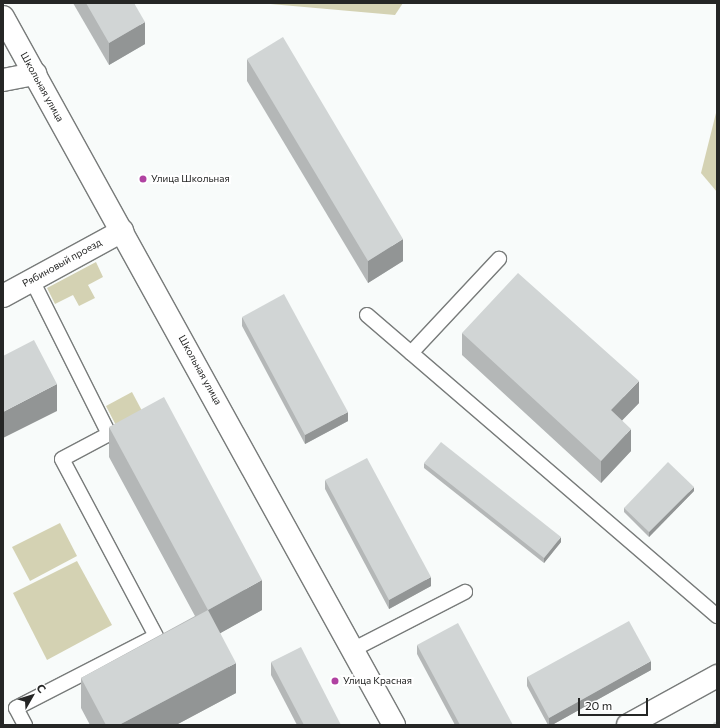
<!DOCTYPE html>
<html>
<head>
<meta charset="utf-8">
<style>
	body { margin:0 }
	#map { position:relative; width:720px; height:728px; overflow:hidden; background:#f8fbfa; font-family:Commissioner,sans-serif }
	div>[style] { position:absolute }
	.green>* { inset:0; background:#d4d2b3 }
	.roads { filter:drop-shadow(1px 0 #787b7a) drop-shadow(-1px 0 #787b7a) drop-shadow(0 1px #787b7a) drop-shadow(0 -1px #787b7a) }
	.service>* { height:14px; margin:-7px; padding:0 7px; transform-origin:7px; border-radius:7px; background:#fff }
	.minor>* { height:22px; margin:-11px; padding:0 11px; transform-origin:11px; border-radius:11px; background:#fff }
	.tertiary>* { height:22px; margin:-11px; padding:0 11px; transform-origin:11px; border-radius:11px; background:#fff }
	.wall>* { inset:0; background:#b4b7b7 }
	.shaded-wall>* { inset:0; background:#929595 }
	.building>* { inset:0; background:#d1d5d5 }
	.dots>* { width:11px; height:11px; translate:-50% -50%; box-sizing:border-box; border:2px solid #fff; border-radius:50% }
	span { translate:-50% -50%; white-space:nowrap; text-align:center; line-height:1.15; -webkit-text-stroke:4px #fff; paint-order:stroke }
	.street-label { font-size:10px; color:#252625 }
	.poi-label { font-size:10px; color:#252625 }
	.left { translate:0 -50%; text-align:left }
	.frame { position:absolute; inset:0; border:4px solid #252625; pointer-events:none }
	.north { position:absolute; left:12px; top:676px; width:40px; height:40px; -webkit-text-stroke:3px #fff; paint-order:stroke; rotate:51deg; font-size:11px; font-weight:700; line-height:16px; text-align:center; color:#252625 }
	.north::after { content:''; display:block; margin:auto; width:14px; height:18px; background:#252625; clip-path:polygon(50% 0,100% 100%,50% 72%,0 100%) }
	.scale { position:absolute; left:578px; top:698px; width:70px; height:18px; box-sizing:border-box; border:2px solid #252625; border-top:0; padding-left:5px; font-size:12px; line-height:14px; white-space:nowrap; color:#252625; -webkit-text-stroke:3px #fff; paint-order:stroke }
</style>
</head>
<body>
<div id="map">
	<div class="green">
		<div style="clip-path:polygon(259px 3px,403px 3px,395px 15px)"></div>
		<div style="clip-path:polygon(717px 109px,717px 192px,701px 173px)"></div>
		<div style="clip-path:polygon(96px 262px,103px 277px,88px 285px,95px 298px,79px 306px,73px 295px,55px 304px,47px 288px)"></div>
		<div style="clip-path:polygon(132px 392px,150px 426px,123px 439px,106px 406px)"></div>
		<div style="clip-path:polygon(60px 523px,77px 556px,30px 581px,12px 547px)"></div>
		<div style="clip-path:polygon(77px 561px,112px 625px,47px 660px,13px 593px)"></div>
	</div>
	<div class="roads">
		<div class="service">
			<div style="left:367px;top:315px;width:462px;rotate:40.7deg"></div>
			<div style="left:411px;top:353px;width:129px;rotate:-46.9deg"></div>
			<div style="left:354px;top:649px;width:125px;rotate:-27.2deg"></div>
			<div style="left:25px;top:725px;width:19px;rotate:-118deg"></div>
			<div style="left:16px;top:708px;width:157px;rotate:-27.2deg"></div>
			<div style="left:156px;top:636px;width:200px;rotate:-118deg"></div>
			<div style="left:62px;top:459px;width:53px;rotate:-28deg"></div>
			<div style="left:109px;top:434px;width:172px;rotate:-116.6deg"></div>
		</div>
		<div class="minor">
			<div style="left:3px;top:80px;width:33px;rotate:-11deg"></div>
			<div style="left:3px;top:296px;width:136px;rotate:-28.6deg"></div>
			<div style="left:628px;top:725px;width:102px;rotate:-28.8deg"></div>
		</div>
		<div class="tertiary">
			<div style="left:3px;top:17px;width:809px;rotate:61.09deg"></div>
		</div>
	</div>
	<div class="wall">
		<div style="clip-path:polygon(73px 3px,134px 3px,145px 44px,109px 65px)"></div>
		<div style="clip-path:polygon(247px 59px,403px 261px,368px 283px,247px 81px)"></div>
		<div style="clip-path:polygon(242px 317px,348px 421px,305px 444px,242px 326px)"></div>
		<div style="clip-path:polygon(462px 333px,639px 403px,622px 420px,631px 451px,601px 483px,462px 355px)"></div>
		<div style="clip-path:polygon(109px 427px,262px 610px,220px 633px,236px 693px,176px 725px,90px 725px,81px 708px,81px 678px,195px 616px,109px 457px)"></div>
		<div style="clip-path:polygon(424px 463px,561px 542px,544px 563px,424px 468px)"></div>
		<div style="clip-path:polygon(325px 480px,431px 586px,389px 609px,325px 489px)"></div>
		<div style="clip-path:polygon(694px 491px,649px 537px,624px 512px,624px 508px)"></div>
		<div style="clip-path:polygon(417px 645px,513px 725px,455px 725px,417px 654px)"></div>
		<div style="clip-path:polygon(271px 662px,341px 725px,297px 725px,271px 675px)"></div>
		<div style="clip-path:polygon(651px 670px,552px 725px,548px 725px,527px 686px,527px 677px)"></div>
	</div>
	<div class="shaded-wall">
		<div style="clip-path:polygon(145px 22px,145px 44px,109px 65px,109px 43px)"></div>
		<div style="clip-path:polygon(403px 239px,403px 261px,368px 283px,368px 261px)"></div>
		<div style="clip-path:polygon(639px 381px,639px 403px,611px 432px,611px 410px)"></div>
		<div style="clip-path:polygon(57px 384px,57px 411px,3px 438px,3px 412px)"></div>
		<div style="clip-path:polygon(348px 412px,348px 421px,305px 444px,305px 435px)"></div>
		<div style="clip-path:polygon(631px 429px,631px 451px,601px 483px,601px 461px)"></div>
		<div style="clip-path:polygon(694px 487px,694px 491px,649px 537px,649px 532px)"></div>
		<div style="clip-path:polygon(561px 537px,561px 542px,544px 563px,544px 558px)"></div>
		<div style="clip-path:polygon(431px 577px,431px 586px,389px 609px,389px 600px)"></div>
		<div style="clip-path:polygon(262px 580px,262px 610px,208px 640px,208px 610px)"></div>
		<div style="clip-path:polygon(651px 661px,651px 670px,552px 725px,549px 725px,549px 718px)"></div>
		<div style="clip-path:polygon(236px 663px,236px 693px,176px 725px,119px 725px)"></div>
	</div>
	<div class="building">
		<div style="clip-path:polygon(86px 3px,134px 3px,145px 22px,109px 43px)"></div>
		<div style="clip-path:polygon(283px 37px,403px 239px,368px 261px,247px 59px)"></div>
		<div style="clip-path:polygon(518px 273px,639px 381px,611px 410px,631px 429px,601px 461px,462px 333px)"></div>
		<div style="clip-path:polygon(284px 294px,348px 412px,305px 435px,242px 317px)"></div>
		<div style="clip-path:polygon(34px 340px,57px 384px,3px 412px,3px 356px)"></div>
		<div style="clip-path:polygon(164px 397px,262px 580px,208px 610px,109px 427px)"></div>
		<div style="clip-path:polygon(441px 442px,561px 537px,544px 558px,424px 463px)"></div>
		<div style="clip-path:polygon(367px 458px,431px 577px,389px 600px,325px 480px)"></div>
		<div style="clip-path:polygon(668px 462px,694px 487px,649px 532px,624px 508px)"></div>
		<div style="clip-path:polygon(208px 610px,236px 663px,119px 725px,106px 725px,81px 678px)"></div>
		<div style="clip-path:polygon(629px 621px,651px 661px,549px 718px,527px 677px)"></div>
		<div style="clip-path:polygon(458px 623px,513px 725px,460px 725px,417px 645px)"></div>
		<div style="clip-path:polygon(301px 647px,341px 725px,304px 725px,271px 662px)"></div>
		<div style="clip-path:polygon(717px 721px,717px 725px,714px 725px,713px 723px)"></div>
	</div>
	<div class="dots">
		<div style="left:143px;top:179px;background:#b042a1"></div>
		<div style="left:335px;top:681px;background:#b042a1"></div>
	</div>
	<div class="street-label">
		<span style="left:42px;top:87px;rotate:61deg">Школьная улица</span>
		<span style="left:62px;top:263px;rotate:-29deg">Рябиновый проезд</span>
		<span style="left:200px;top:370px;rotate:61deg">Школьная улица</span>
	</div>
	<div class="poi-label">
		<span class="left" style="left:151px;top:179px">Улица Школьная</span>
		<span class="left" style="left:343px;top:681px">Улица Красная</span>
	</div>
	<div class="frame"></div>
	<div class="north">С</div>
	<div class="scale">20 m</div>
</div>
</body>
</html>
